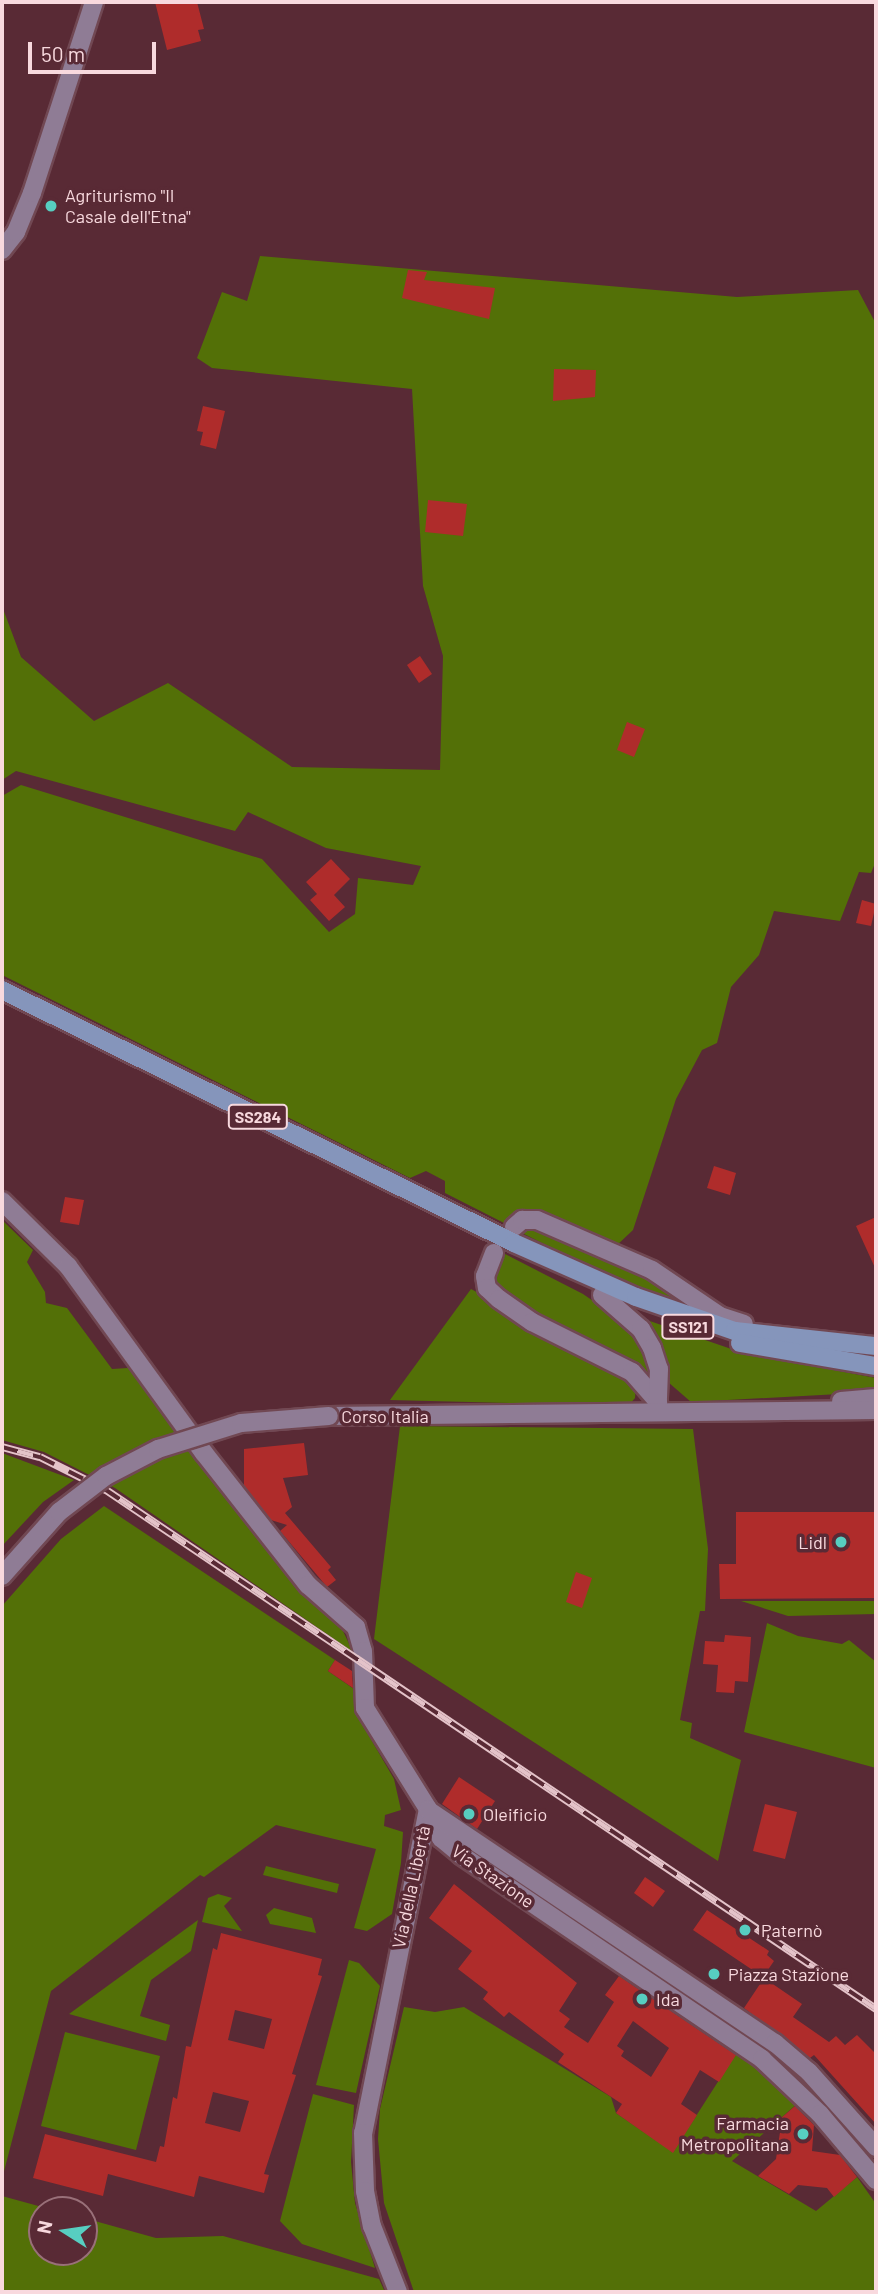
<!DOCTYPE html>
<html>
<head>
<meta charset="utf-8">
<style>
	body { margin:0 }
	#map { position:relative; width:878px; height:2294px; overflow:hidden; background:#592a35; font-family:Barlow,sans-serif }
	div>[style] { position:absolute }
	.green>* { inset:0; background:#537007 }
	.building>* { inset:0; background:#af2c2b }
	.roads { filter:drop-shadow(2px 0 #714853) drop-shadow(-2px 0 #714853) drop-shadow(0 2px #714853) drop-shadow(0 -2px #714853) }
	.secondary>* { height:18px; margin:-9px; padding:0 9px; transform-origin:9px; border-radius:9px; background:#8f7c95 }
	.primary>* { height:18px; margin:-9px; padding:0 9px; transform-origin:9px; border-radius:9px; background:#8595bb }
	.rail>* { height:8px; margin-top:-4px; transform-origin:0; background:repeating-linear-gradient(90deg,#592a35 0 16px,#e4c3c9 0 32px); box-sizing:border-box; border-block:2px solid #e4c3c9 }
	.bridges { filter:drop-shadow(2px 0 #714853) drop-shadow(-2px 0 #714853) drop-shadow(0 2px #714853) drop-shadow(0 -2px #714853) }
	.secondary-bridge>* { height:18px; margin:-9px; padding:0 9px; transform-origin:9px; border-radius:9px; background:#8f7c95 }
	.dots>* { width:19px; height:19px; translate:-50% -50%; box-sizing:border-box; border:4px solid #592a35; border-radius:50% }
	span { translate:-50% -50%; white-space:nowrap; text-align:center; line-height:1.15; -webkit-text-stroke:7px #592a35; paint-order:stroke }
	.shield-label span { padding:2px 5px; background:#592a35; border:2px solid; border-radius:5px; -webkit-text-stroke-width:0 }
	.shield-label { font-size:16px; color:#f8d9de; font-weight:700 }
	.poi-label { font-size:18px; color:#f8d9de }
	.left { translate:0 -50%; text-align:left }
	.right { translate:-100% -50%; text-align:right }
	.street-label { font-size:18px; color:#f8d9de }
	.frame { position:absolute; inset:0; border:4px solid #f8d9de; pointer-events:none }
	.north { position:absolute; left:28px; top:2196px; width:70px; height:70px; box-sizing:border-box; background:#592a35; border:2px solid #997079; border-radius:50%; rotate:282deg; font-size:19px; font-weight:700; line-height:28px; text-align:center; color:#f8d9de }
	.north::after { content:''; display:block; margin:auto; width:24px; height:32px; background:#57cec1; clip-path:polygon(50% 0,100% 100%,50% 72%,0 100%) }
	.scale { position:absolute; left:28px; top:42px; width:128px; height:32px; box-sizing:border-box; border:4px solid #f8d9de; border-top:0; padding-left:9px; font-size:21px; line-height:24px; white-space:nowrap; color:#f8d9de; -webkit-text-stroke:5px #592a35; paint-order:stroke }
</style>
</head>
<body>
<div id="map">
	<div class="green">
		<div style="clip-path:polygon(260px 256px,737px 297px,858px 290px,876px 324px,876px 861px,871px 873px,859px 872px,840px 921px,774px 911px,759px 955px,731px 987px,717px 1043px,702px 1050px,676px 1099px,633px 1230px,615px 1247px,536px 1210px,526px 1209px,506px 1224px,445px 1193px,445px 1181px,426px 1171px,410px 1178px,2px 975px,2px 796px,21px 785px,262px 859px,329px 932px,355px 914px,358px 878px,413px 885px,421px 866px,326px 848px,248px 812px,235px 831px,16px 771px,2px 780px,2px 606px,21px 657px,94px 721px,168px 683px,292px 767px,440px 770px,443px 656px,423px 586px,412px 389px,212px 368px,197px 358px,222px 292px,247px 301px)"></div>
		<div style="clip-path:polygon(2px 1220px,33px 1250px,27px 1262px,45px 1292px,46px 1303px,67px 1308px,112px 1369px,128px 1368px,300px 1589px,343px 1631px,353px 1652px,115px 1488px,44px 1452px,2px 1440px)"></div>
		<div style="clip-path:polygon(532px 1225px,652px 1277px,700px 1310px,626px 1285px,518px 1231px)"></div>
		<div style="clip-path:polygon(501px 1252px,583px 1294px,625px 1323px,640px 1336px,650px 1376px,542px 1321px,497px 1289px,490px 1279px)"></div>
		<div style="clip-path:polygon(471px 1289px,614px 1366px,636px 1385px,635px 1398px,630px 1404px,584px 1405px,390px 1400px)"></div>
		<div style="clip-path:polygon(641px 1318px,743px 1353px,876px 1378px,876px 1392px,691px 1402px,668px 1382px,664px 1362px)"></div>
		<div style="clip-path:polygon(400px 1426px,693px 1429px,708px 1549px,705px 1611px,700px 1611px,680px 1720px,692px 1723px,690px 1738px,741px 1760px,718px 1861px,374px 1639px)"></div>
		<div style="clip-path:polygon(2px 1453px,74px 1480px,43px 1502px,2px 1546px)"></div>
		<div style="clip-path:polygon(104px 1506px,335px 1660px,328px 1671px,354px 1689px,361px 1722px,394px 1779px,401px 1810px,385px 1815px,384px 1826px,403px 1832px,401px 1863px,392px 1914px,367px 1931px,354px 1928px,376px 1849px,276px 1825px,204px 1877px,200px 1875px,51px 1991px,2px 2179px,2px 1606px,61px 1539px)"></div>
		<div style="clip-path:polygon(741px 1601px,876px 1601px,876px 1614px,788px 1616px)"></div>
		<div style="clip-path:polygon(767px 1623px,798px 1636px,842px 1644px,849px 1640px,876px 1662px,876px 1768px,744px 1732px)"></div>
		<div style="clip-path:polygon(266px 1866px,339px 1884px,337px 1893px,263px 1875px)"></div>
		<div style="clip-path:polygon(218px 1894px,232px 1898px,224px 1906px,242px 1931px,202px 1922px,208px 1898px)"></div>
		<div style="clip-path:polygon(274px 1908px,312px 1918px,316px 1933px,270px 1924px,266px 1915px)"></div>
		<div style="clip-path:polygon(198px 1920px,191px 1951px,151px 1980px,140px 2016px,170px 2025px,166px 2041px,69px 2014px)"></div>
		<div style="clip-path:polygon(349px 1960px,359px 1963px,380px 1986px,356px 2093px,316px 2085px)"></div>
		<div style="clip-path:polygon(404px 2007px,435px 2012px,464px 2007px,611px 2097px,616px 2113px,673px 2152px,737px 2052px,798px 2103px,732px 2161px,816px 2211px,857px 2177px,876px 2204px,876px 2292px,414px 2292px,384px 2203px,378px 2139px,380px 2109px)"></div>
		<div style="clip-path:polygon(65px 2032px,160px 2056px,136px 2150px,41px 2126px)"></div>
		<div style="clip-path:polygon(313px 2094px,354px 2105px,351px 2162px,355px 2203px,375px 2268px,302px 2244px,280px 2221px)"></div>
		<div style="clip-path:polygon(2px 2196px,53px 2210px,42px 2210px,42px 2252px,84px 2252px,84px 2218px,156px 2238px,223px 2236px,379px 2279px,385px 2292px,2px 2292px)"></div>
	</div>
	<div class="building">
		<div style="clip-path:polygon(155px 2px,197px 2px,204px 29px,198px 30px,201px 41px,167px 50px)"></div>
		<div style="clip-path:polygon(408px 270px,427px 272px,424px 280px,495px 288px,489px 319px,402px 298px)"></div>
		<div style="clip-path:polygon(554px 369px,596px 370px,595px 397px,553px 401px)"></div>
		<div style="clip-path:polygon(203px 406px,225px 411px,216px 449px,200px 445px,203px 432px,197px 431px)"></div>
		<div style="clip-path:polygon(428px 500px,467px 504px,463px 536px,425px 532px)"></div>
		<div style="clip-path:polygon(420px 656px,432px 674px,419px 683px,407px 665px)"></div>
		<div style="clip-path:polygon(627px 722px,645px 729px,634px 757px,617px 750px)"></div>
		<div style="clip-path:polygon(331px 859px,350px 879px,334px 895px,345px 907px,329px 921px,310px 900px,317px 894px,306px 882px)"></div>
		<div style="clip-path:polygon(862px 900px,876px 904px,871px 926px,856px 923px)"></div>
		<div style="clip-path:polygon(714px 1166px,736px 1173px,730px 1195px,707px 1188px)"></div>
		<div style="clip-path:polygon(65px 1197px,84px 1200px,79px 1225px,60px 1222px)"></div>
		<div style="clip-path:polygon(876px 1217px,876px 1270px,856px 1226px)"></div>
		<div style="clip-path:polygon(304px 1443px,308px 1475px,283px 1478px,292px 1507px,285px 1513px,331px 1567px,328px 1570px,336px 1580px,327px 1587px,280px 1531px,287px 1525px,271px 1520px,244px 1486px,244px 1449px)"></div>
		<div style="clip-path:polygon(736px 1512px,876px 1512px,876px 1598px,720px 1599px,719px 1564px,736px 1564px)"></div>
		<div style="clip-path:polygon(576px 1572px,592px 1578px,582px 1608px,566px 1602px)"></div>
		<div style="clip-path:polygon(725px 1635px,751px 1637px,748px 1682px,735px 1681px,734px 1693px,716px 1692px,718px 1665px,703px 1664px,705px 1641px,724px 1642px)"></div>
		<div style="clip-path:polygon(335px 1660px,352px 1671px,353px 1688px,328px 1671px)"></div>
		<div style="clip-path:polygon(459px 1777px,495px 1801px,477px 1829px,442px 1804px)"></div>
		<div style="clip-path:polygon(765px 1804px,797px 1812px,785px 1859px,753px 1851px)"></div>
		<div style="clip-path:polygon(645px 1877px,665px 1891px,653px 1907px,634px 1893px)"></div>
		<div style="clip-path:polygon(evenodd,454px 1884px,577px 1983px,559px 2011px,570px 2019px,564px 2027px,588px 2043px,614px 2002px,605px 1995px,619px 1976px,736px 2055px,719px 2082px,700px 2070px,681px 2104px,697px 2115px,673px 2153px,616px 2113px,622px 2104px,558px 2062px,564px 2054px,509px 2012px,504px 2017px,483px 1999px,488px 1992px,458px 1969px,472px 1951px,429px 1918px,454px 1884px,633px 2021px,669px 2048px,651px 2077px,621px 2056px,624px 2051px,617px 2046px,633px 2021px)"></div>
		<div style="clip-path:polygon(707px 1910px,769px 1951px,767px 1955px,774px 1961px,763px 1977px,693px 1930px)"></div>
		<div style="clip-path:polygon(evenodd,221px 1933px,322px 1959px,318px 1975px,322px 1976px,292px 2074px,296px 2075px,264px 2174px,269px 2175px,264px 2193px,199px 2176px,194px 2197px,108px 2174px,103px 2196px,33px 2178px,45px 2134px,156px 2162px,160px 2146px,164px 2147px,173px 2097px,177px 2099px,186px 2046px,191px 2047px,213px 1948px,217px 1950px,221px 1933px,235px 2010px,272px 2019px,264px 2049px,228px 2040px,235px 2010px,221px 1933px,213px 2092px,249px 2101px,240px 2132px,205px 2123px,213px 2092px)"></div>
		<div style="clip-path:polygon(764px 1978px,802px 2004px,793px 2017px,829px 2042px,836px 2036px,845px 2045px,857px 2035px,876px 2054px,876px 2124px,814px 2055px,810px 2058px,744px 2008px)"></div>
		<div style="clip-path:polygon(795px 2106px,814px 2125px,812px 2151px,840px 2155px,857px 2177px,834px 2197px,827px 2188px,798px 2185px,789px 2194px,758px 2176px,776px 2159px,780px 2132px,773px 2125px)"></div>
	</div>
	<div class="roads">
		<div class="secondary">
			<div style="left:2px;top:250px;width:23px;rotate:-52deg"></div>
			<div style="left:16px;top:232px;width:42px;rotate:-67.7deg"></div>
			<div style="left:32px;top:193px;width:201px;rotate:-72deg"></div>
			<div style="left:2px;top:1201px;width:93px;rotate:44.6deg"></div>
			<div style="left:68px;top:1266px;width:231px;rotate:54deg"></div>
			<div style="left:204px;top:1453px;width:168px;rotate:51.8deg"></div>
			<div style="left:308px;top:1585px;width:64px;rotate:41.2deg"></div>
			<div style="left:356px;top:1627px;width:25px;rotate:74deg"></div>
			<div style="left:363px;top:1651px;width:57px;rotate:88deg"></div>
			<div style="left:365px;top:1708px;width:119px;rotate:58deg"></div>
			<div style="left:428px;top:1809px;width:330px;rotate:101.3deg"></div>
			<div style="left:363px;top:2133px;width:58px;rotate:88deg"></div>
			<div style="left:365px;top:2191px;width:36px;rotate:79deg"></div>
			<div style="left:372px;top:2226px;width:71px;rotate:68.5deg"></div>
			<div style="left:514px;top:1227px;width:11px;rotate:-41deg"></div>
			<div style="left:522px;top:1220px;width:15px"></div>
			<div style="left:537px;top:1220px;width:125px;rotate:23.5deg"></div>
			<div style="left:652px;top:1270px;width:82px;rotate:34.1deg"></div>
			<div style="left:720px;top:1316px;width:25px;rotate:18deg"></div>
			<div style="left:494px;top:1253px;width:25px;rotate:111deg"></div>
			<div style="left:485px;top:1276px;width:12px;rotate:81deg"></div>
			<div style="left:487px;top:1288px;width:16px;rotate:43deg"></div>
			<div style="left:499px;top:1299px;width:40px;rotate:34.9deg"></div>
			<div style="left:532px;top:1322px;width:112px;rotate:26.6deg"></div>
			<div style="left:632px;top:1372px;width:40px;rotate:49deg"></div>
			<div style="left:602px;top:1295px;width:52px;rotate:41.1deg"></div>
			<div style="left:641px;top:1329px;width:22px;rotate:60deg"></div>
			<div style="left:652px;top:1348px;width:22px;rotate:72deg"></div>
			<div style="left:659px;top:1369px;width:37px;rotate:92deg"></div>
			<div style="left:841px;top:1401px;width:35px;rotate:-5deg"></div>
			<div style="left:329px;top:1416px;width:547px;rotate:-0.63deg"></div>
			<div style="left:428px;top:1809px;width:32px;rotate:66deg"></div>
			<div style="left:441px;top:1838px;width:26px;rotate:40deg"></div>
			<div style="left:461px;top:1855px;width:364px;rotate:34.1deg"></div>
			<div style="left:762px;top:2059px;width:80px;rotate:43.5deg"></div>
			<div style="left:820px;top:2114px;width:87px;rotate:49.7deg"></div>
			<div style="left:428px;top:1810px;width:418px;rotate:33.9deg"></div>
			<div style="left:775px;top:2043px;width:45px;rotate:40.5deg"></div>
			<div style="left:809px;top:2072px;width:101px;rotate:48.2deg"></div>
		</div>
		<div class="primary">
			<div style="left:2px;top:990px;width:571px;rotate:26.3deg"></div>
			<div style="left:514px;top:1243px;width:133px;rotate:23.9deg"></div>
			<div style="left:636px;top:1297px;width:105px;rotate:19deg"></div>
			<div style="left:735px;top:1331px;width:142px;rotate:6.1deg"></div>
			<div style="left:740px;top:1343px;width:138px;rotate:9.6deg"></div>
		</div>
	</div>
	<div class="rail">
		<div style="left:2px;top:1447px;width:39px;rotate:15deg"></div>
		<div style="left:40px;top:1457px;width:74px;rotate:26.6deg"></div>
		<div style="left:106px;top:1490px;width:929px;rotate:33.98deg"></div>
	</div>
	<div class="bridges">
		<div class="secondary-bridge">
			<div style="left:2px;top:1576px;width:86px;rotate:-48.3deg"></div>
			<div style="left:59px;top:1512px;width:59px;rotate:-37.5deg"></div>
			<div style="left:106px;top:1476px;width:59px;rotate:-27.4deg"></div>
			<div style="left:158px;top:1449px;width:87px;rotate:-17.4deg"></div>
			<div style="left:241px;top:1423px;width:88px;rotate:-4.5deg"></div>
		</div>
	</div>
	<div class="dots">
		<div style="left:51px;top:206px;background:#57cec1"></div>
		<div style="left:841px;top:1542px;background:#57cec1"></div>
		<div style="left:469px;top:1814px;background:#57cec1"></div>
		<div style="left:745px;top:1930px;background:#57cec1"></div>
		<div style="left:714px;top:1974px;background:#57cec1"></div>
		<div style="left:642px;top:1999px;background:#57cec1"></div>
		<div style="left:803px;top:2134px;background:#57cec1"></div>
	</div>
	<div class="shield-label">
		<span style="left:258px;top:1117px">SS284</span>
		<span style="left:688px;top:1327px">SS121</span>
	</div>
	<div class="poi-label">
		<span class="left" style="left:65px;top:206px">Agriturismo "Il<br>Casale dell'Etna"</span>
		<span class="right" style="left:827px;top:1542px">Lidl</span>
		<span class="left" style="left:483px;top:1814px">Oleificio</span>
		<span class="left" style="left:761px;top:1930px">Paternò</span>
		<span class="left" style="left:728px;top:1974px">Piazza Stazione</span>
		<span class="left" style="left:656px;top:1999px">Ida</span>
		<span class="right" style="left:789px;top:2134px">Farmacia<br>Metropolitana</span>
	</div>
	<div class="street-label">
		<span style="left:385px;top:1416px">Corso Italia</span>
		<span style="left:493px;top:1876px;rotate:35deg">Via Stazione</span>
		<span style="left:411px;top:1887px;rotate:-78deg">Via della Libertà</span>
	</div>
	<div class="frame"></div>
	<div class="north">N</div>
	<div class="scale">50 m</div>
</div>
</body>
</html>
